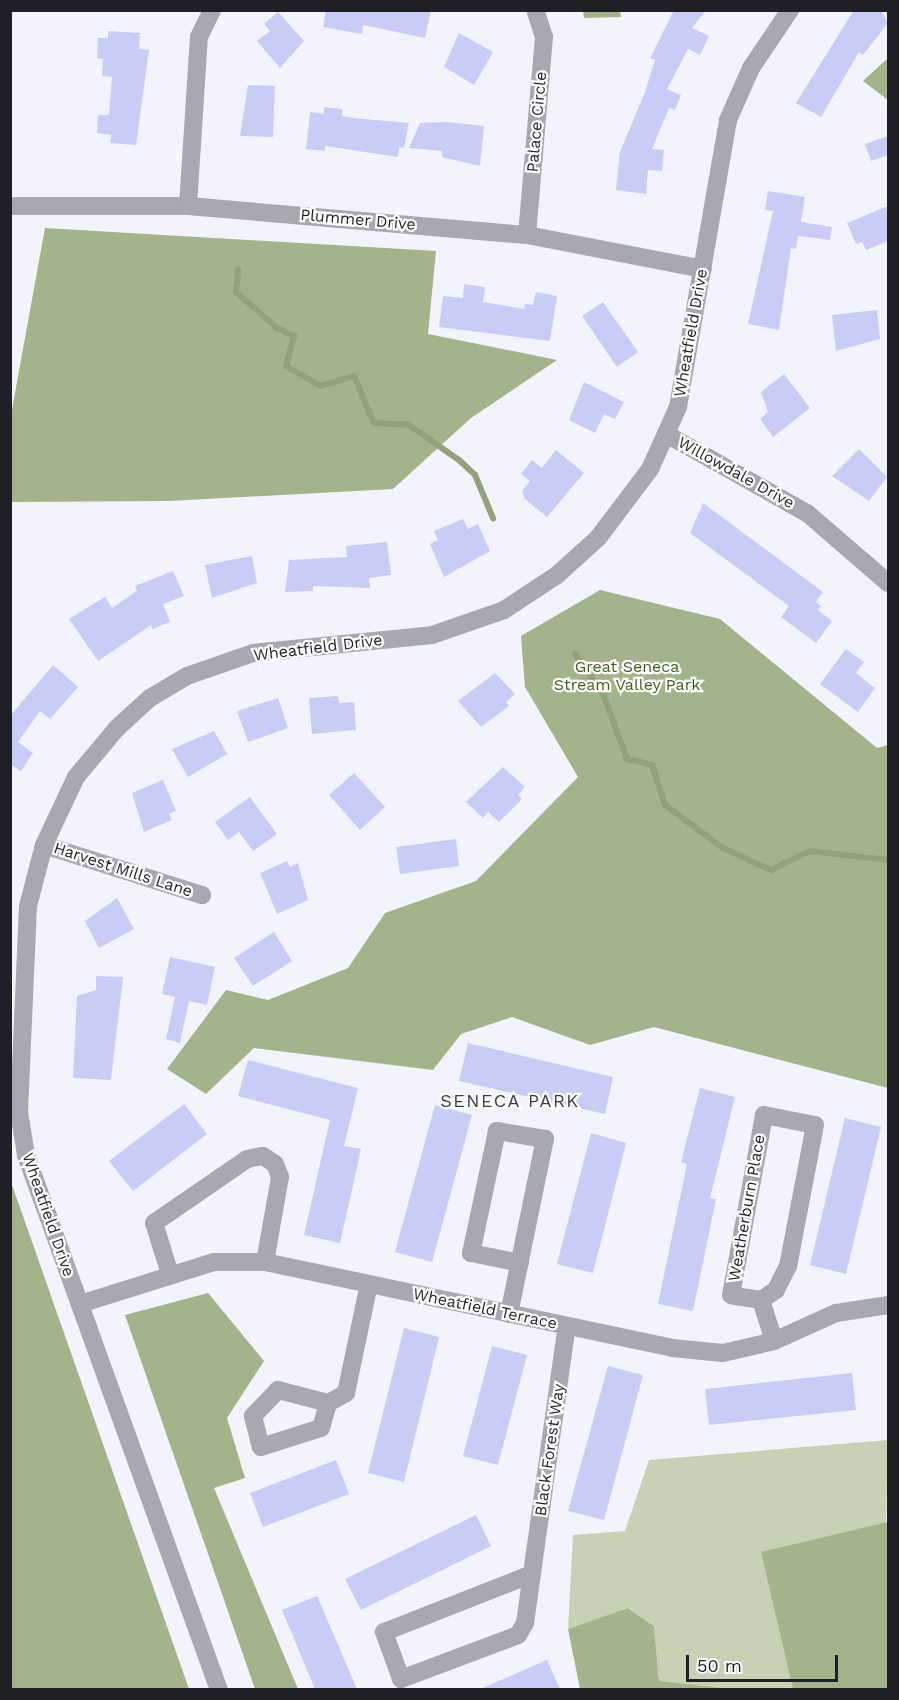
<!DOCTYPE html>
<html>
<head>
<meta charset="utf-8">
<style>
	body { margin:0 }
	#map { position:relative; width:899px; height:1700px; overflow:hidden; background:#f2f3fc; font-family:"Work Sans",sans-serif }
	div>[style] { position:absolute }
	.green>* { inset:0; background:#c7d2b4 }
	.forest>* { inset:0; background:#a4b38a }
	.stream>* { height:6px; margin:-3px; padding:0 3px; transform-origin:3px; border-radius:3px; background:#93a279 }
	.building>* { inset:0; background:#c9ccf7 }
	.street>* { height:18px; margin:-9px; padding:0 9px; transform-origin:9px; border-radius:9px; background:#a8a9b0 }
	span { translate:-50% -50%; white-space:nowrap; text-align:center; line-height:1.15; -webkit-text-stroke:4.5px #fff; paint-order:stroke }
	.street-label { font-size:16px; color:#1f2025 }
	.park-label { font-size:16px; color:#495c1e }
	.neighbourhood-label { font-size:18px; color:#393a46; letter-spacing:1.5px }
	.frame { position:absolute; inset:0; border:12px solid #1f2025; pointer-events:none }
	.scale { position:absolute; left:686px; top:1655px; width:152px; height:27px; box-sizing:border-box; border:3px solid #1f2025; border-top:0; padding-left:8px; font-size:18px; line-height:21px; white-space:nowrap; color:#1f2025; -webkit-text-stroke:4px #fff; paint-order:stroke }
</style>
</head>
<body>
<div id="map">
	<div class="green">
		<div style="clip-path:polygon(888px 1440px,886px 1525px,762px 1552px,888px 1689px,730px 1690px,659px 1681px,654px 1626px,629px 1608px,568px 1629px,573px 1535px,625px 1531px,649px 1460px)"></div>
	</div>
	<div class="forest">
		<div style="clip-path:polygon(583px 11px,620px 11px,621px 17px,584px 18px)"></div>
		<div style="clip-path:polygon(888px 58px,888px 100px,863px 81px)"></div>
		<div style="clip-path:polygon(45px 228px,436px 251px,428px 334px,557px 360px,471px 418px,393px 489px,169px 501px,11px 502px,11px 415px)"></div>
		<div style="clip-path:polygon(600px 590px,720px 619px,877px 748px,888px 745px,888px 1088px,654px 1027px,590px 1045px,512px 1017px,461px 1034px,433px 1070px,254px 1048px,206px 1094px,167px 1069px,226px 990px,268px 1000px,348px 968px,385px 913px,476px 881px,578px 777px,525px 687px,521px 636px)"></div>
		<div style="clip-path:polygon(11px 1182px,189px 1689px,11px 1689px)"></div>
		<div style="clip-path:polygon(208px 1293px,264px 1361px,227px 1418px,245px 1478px,214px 1488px,298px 1689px,255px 1689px,125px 1315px)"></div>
		<div style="clip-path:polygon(888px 1522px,888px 1689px,793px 1689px,761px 1552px)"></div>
		<div style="clip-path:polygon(628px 1608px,654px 1626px,659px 1681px,730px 1689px,580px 1689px,568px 1629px)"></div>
	</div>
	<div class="stream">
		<div style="left:238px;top:270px;width:22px;rotate:95deg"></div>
		<div style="left:236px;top:292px;width:55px;rotate:41.3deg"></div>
		<div style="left:277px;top:328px;width:19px;rotate:25deg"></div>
		<div style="left:294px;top:336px;width:31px;rotate:105deg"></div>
		<div style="left:286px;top:366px;width:40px;rotate:29.7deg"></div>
		<div style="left:321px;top:386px;width:34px;rotate:-17deg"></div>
		<div style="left:354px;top:376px;width:51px;rotate:66.9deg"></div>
		<div style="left:374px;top:423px;width:35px;rotate:3deg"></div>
		<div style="left:409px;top:425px;width:61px;rotate:35deg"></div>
		<div style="left:459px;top:460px;width:22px;rotate:43deg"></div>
		<div style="left:475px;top:475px;width:47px;rotate:67.3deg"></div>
		<div style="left:575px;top:654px;width:49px;rotate:55deg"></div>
		<div style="left:603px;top:694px;width:69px;rotate:69.7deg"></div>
		<div style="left:627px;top:759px;width:26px;rotate:13deg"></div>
		<div style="left:652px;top:765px;width:42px;rotate:72deg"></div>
		<div style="left:665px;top:805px;width:72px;rotate:36.6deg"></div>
		<div style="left:723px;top:848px;width:53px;rotate:24.6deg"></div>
		<div style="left:771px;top:870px;width:43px;rotate:-26deg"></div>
		<div style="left:810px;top:851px;width:79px;rotate:6.6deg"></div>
	</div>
	<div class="building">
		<div style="clip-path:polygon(326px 10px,431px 10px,425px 38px,363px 25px,362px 34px,323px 27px)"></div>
		<div style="clip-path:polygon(674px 10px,706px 10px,692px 28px,709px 36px,700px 55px,688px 49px,667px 89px,681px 95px,675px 110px,669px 108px,652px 149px,664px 150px,662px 171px,648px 170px,646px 194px,616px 190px,620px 152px,645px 92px,655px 60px,650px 58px)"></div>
		<div style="clip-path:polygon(854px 10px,881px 10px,888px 23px,863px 55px,859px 52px,821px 117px,796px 103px)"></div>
		<div style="clip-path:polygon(278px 12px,304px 41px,280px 68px,257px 41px,270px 31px,264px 24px)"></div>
		<div style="clip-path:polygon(108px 31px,140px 33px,139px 49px,149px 50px,136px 145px,110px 143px,111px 135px,97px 133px,98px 115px,109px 115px,112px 77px,102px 76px,103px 59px,97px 58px,98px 38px,108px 38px)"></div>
		<div style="clip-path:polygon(459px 33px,493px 52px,474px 85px,444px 67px)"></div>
		<div style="clip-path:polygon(248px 85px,275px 86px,273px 137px,240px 136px)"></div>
		<div style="clip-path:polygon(324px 107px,342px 109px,342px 116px,353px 118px,409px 123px,404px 148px,399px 147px,398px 157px,325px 146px,325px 151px,306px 149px,310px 112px,324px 114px)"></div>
		<div style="clip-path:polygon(446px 122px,484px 126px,480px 166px,442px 157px,442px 151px,409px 148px,420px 123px)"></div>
		<div style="clip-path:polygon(888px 136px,888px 155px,871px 161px,865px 144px)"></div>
		<div style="clip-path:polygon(768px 191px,805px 197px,801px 222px,832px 227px,830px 240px,798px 236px,796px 249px,791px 248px,779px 330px,748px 324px,773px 211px,765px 210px)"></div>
		<div style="clip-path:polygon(888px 206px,888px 241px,866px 250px,862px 242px,856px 244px,847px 223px)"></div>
		<div style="clip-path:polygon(464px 284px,485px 287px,483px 302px,524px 309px,525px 304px,533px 305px,536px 292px,557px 296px,550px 341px,439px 327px,443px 296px,463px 298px)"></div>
		<div style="clip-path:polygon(603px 302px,638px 352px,617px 367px,582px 316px)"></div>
		<div style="clip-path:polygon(877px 310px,880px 339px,836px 351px,832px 315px)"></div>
		<div style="clip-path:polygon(784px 374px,810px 408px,773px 437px,760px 419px,768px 412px,761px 392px)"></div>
		<div style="clip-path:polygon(584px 382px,624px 402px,615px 419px,604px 414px,595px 433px,569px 420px)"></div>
		<div style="clip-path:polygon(859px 449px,887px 477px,869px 501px,832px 476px)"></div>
		<div style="clip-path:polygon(556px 450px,584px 473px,547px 517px,525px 499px,522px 491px,530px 481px,521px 474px,532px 460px,542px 468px)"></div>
		<div style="clip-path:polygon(703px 503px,823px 592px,816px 602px,821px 606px,818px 610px,832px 621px,816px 643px,781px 617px,789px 606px,690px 533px)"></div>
		<div style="clip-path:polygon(463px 519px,468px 529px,478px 524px,490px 551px,444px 577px,430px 544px,438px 540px,434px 531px)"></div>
		<div style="clip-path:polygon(387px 542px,391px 575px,369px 578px,370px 588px,313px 586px,313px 591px,285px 592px,289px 560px,347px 557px,346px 546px)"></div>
		<div style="clip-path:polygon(252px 556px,257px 583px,212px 598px,205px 565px)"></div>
		<div style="clip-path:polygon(173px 571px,184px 596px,163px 604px,170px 622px,152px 629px,151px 625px,98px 661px,69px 619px,105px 597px,112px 608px,137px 591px,135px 586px)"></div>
		<div style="clip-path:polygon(846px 649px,864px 662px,856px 673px,875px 688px,858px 712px,820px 684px)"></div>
		<div style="clip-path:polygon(53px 665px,78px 687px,50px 719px,40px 711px,18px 742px,33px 753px,21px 771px,10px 764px,10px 716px)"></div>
		<div style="clip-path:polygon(495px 673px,515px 694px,506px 702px,509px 706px,481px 727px,458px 701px)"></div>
		<div style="clip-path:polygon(338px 696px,339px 703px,354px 702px,356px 730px,312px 734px,309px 698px)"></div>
		<div style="clip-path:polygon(278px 698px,288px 728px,248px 742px,237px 711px)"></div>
		<div style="clip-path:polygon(214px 731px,227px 754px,188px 777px,172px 749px)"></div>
		<div style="clip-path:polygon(503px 767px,525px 787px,518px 795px,522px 799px,499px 822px,488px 812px,483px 818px,466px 802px)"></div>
		<div style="clip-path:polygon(354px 773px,385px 807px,360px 830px,329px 795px)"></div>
		<div style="clip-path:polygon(163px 780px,176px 811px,169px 814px,172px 820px,144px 832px,132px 793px)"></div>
		<div style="clip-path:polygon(250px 797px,277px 834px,253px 851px,239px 832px,228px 840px,215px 822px)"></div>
		<div style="clip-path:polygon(456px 839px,459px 866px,400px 874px,396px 847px)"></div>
		<div style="clip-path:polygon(287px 861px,290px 867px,298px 863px,308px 900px,277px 914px,260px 873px)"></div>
		<div style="clip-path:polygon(117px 898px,134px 929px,99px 948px,85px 921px)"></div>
		<div style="clip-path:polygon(274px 932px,292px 961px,253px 986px,234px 958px)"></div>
		<div style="clip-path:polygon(170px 957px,215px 967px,207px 1005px,189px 1001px,180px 1043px,166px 1039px,175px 997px,162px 994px)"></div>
		<div style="clip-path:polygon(96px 976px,123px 977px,111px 1080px,73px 1078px,77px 996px,96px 990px)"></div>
		<div style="clip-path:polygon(468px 1043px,613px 1077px,605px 1114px,459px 1081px)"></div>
		<div style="clip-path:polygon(248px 1060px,358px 1088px,344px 1146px,361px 1149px,340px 1243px,304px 1235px,330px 1120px,238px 1096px)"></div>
		<div style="clip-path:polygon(700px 1088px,735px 1097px,710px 1198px,716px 1199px,693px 1311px,658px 1304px,687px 1164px,681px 1162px)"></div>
		<div style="clip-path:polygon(184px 1104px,207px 1134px,133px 1191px,109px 1161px)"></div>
		<div style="clip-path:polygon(435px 1105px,472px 1115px,432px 1262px,395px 1252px)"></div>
		<div style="clip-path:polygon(845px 1118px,881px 1127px,846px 1274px,810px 1265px)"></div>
		<div style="clip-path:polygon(591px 1133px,626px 1143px,593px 1273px,557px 1264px)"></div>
		<div style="clip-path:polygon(404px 1328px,439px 1337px,404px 1482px,368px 1473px)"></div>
		<div style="clip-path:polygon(492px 1346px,527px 1355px,498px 1465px,463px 1456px)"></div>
		<div style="clip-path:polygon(608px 1366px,643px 1375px,604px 1520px,568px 1511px)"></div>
		<div style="clip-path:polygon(852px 1373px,856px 1410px,709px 1425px,705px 1389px)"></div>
		<div style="clip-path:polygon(336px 1460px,349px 1494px,263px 1527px,250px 1493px)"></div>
		<div style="clip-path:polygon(476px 1515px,491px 1546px,361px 1610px,345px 1579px)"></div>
		<div style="clip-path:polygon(317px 1596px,357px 1689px,315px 1689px,282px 1610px)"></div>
		<div style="clip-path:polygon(547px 1660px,560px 1689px,480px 1689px)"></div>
	</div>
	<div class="street">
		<div style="left:10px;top:206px;width:178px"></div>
		<div style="left:188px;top:206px;width:340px;rotate:4.9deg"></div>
		<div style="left:527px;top:235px;width:179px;rotate:10.9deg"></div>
		<div style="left:188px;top:206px;width:169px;rotate:-86.3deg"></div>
		<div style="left:199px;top:37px;width:30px;rotate:-64deg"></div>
		<div style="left:527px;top:235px;width:199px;rotate:-85.1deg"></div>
		<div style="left:544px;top:37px;width:28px;rotate:-108deg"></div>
		<div style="left:666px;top:434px;width:162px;rotate:29.3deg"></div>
		<div style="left:807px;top:513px;width:107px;rotate:40.8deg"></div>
		<div style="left:44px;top:845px;width:166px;rotate:17.6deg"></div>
		<div style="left:170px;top:1274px;width:53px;rotate:-107.4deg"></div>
		<div style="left:154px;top:1223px;width:113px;rotate:-34.5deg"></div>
		<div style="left:247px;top:1159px;width:16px;rotate:-11deg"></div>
		<div style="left:263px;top:1156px;width:14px;rotate:34deg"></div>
		<div style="left:275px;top:1164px;width:14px;rotate:69deg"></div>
		<div style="left:280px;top:1177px;width:86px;rotate:100deg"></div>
		<div style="left:761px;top:1300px;width:30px;rotate:-171deg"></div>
		<div style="left:731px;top:1295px;width:183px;rotate:-79.6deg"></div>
		<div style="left:764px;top:1115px;width:52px;rotate:11.1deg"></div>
		<div style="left:815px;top:1125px;width:144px;rotate:100.8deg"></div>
		<div style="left:788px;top:1266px;width:27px;rotate:117deg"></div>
		<div style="left:776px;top:1290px;width:18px;rotate:146deg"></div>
		<div style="left:761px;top:1300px;width:43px;rotate:72.4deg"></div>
		<div style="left:80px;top:1304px;width:140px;rotate:-17.4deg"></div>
		<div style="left:214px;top:1262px;width:51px"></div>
		<div style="left:265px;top:1262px;width:416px;rotate:11.9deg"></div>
		<div style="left:672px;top:1348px;width:51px;rotate:5.6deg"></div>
		<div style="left:723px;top:1353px;width:52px;rotate:-13.2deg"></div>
		<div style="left:774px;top:1341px;width:68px;rotate:-24.3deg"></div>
		<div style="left:836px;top:1313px;width:53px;rotate:-8.7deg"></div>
		<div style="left:509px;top:1314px;width:179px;rotate:-78.4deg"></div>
		<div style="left:545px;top:1139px;width:49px;rotate:-170.5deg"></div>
		<div style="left:497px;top:1131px;width:125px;rotate:102deg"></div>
		<div style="left:471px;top:1253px;width:50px;rotate:11.5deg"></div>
		<div style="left:328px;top:1403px;width:52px;rotate:-165.4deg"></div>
		<div style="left:278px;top:1390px;width:36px;rotate:134deg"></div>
		<div style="left:253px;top:1416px;width:32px;rotate:76deg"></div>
		<div style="left:261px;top:1447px;width:63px;rotate:-17.6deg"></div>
		<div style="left:321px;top:1428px;width:26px;rotate:-74deg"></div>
		<div style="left:328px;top:1403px;width:21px;rotate:-29deg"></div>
		<div style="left:346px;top:1393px;width:111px;rotate:-78.1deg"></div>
		<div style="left:532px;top:1574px;width:159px;rotate:158.6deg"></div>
		<div style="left:384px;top:1632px;width:50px;rotate:70.1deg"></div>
		<div style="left:401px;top:1679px;width:125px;rotate:-20.6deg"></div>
		<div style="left:518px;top:1635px;width:14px;rotate:-60deg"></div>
		<div style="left:525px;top:1623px;width:300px;rotate:-82deg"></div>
		<div style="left:219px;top:1690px;width:569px;rotate:-109.84deg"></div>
		<div style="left:26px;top:1155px;width:44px;rotate:-99.2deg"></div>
		<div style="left:19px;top:1112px;width:206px;rotate:-87.5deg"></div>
		<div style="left:28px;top:906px;width:63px;rotate:-75.3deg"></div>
		<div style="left:44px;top:845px;width:75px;rotate:-64.8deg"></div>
		<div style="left:76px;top:777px;width:64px;rotate:-50.1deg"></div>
		<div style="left:117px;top:728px;width:45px;rotate:-42.3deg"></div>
		<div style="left:150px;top:698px;width:43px;rotate:-30.7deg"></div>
		<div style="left:187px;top:676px;width:70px;rotate:-19.2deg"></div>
		<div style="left:253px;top:653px;width:180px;rotate:-5.7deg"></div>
		<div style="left:432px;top:635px;width:76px;rotate:-19.1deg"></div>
		<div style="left:504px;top:610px;width:64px;rotate:-33.4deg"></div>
		<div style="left:557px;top:575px;width:55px;rotate:-42.1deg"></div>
		<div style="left:598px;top:538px;width:86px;rotate:-53deg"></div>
		<div style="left:650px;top:469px;width:68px;rotate:-65.7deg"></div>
		<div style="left:678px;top:407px;width:291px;rotate:-80.1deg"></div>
		<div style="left:728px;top:120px;width:57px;rotate:-66.1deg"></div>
		<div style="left:751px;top:68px;width:70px;rotate:-56.1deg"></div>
	</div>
	<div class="street-label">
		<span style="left:537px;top:122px;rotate:-85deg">Palace Circle</span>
		<span style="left:358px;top:220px;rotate:5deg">Plummer Drive</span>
		<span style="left:691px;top:333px;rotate:-80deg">Wheatfield Drive</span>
		<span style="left:736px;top:473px;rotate:29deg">Willowdale Drive</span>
		<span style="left:318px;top:648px;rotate:-7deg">Wheatfield Drive</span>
		<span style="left:123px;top:870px;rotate:18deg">Harvest Mills Lane</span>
		<span style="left:747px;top:1208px;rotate:-80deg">Weatherburn Place</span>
		<span style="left:48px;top:1215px;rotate:71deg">Wheatfield Drive</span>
		<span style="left:485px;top:1309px;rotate:12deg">Wheatfield Terrace</span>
		<span style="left:550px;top:1450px;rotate:-82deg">Black Forest Way</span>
	</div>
	<div class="park-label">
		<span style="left:627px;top:676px">Great Seneca<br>Stream Valley Park</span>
	</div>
	<div class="neighbourhood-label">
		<span style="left:510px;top:1101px">SENECA PARK</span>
	</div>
	<div class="frame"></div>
	<div class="scale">50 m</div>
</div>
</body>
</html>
